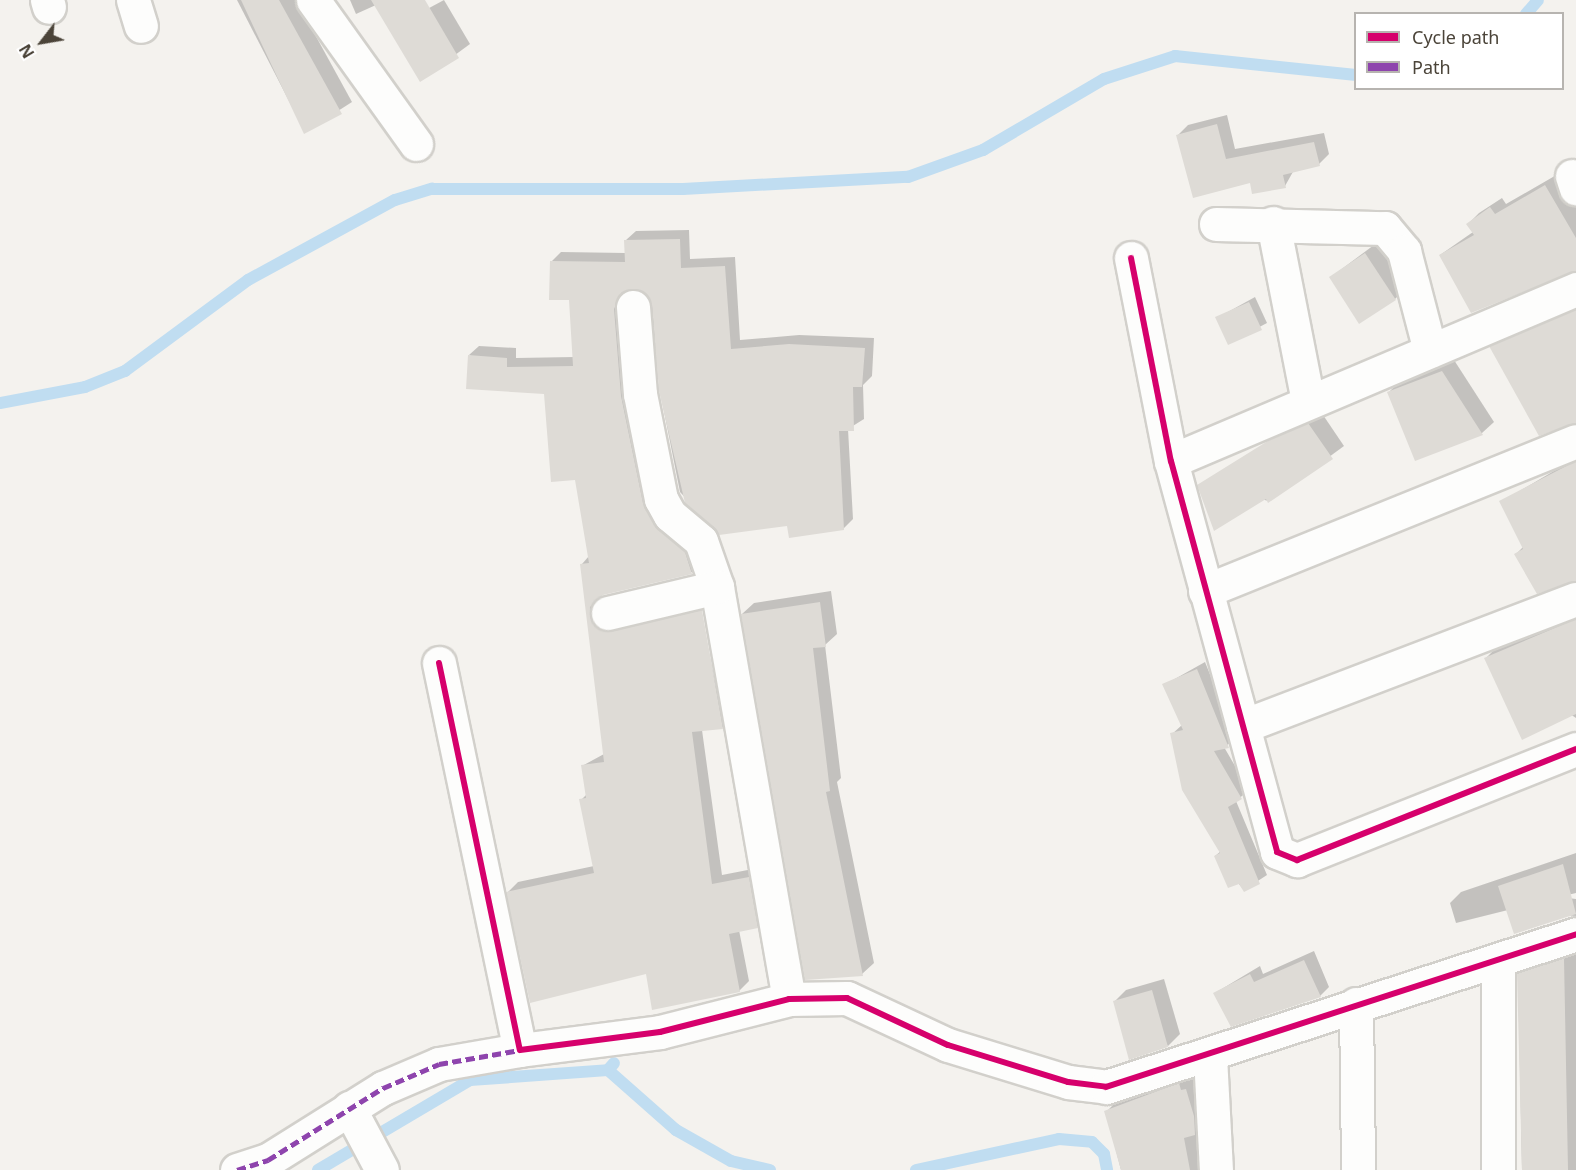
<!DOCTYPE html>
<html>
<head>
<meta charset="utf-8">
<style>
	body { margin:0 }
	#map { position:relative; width:1576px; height:1170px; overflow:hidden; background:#f4f2ee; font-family:"Noto Sans",sans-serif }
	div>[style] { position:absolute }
	.shadow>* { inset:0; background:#0003 }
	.stream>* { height:12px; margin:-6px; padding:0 6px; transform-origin:6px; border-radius:6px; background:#c0ddf1 }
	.building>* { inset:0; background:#dedbd6 }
	.roads { filter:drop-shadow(2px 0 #d2d0cb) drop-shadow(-2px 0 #d2d0cb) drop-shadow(0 2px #d2d0cb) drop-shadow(0 -2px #d2d0cb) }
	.minor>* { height:33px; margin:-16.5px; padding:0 16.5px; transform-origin:16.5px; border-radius:16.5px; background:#fdfdfc }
	.quiet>* { height:4.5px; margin-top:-2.25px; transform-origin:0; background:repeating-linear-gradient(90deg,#8e44ad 0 9px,transparent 0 13.5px) }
	.cycleway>* { height:6px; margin:-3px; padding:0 3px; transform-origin:3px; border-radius:3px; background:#d6006c }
	span { translate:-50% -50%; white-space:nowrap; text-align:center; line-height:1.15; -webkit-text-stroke:6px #fff; paint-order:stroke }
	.legend { position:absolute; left:1354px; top:12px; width:210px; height:78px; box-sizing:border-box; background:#fff; border:2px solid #b7b4b0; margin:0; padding:8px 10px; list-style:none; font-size:18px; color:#4b4439 }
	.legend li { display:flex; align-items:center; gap:12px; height:30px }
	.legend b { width:30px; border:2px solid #b7b4b0 }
	.north { position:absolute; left:12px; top:12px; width:60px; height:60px; -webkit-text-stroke:4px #fff; paint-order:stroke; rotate:239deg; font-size:16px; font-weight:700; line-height:24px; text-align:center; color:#4b4439 }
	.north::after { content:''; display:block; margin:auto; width:21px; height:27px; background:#4b4439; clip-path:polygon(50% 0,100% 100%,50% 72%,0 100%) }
</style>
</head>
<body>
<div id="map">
	<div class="shadow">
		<div style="clip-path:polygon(237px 0,296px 0,352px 102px,305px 132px)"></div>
		<div style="clip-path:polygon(350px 0,387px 0,356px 14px)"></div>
		<div style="clip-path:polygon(444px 0,470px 44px,421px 80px,405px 21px)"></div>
		<div style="clip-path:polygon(1227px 115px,1235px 149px,1324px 133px,1329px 154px,1319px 164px,1294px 170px,1285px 186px,1251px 181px,1178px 135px,1188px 125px)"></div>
		<div style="clip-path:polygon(1565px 170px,1576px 192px,1576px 271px,1440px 255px,1473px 232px,1468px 224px,1479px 213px,1502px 198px,1506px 204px)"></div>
		<div style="clip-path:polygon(689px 230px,690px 259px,735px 257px,740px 340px,799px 335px,874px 338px,872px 376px,863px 385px,864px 419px,848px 429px,853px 519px,843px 529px,788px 524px,719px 533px,680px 492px,660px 391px,650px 296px,631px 287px,625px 291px,631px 385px,701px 562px,692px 572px,602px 594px,599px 606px,699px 604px,723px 721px,702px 603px,711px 601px,732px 718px,722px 728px,702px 730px,722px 875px,758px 868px,767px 917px,757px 927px,739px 930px,749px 981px,739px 991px,647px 972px,508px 892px,518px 882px,594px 866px,581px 800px,587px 794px,582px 766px,604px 754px,582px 564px,589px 556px,577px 478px,545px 393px,469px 355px,479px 346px,516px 348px,516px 358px,574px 357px,571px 299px,551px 262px,561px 252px,626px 253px,626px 240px,636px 231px)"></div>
		<div style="clip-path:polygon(1378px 242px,1407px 287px,1395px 299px,1331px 277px)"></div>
		<div style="clip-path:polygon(1255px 297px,1267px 323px,1229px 343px,1217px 318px)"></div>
		<div style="clip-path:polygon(1576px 304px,1576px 422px,1491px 346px,1502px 336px)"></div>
		<div style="clip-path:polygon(1454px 360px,1494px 422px,1482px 433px,1416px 459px,1389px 392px,1401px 380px)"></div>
		<div style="clip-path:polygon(1321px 412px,1344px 446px,1269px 501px,1199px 485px)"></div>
		<div style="clip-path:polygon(1576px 458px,1576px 580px,1516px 554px,1523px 547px,1501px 502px)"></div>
		<div style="clip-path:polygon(831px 591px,837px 634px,825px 645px,841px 778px,837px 782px,874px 963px,862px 974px,742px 614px,754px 603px)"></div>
		<div style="clip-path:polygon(1576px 614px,1576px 718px,1486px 658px,1497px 647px)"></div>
		<div style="clip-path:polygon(1205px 662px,1236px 739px,1224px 747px,1249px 790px,1236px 801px,1267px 875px,1244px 890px,1215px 856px,1221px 851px,1172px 734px,1182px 725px,1164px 685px)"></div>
		<div style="clip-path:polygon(1576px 853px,1576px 893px,1559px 897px,1576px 899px,1576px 916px,1508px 910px,1456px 923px,1450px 903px,1461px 892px)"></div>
		<div style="clip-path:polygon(1576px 947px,1576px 1170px,1522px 1170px,1518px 974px,1529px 962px)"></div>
		<div style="clip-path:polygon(1314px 951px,1329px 987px,1320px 996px,1215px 993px,1260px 966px,1263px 974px)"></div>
		<div style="clip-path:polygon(1164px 979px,1180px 1034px,1168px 1046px,1114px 1002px,1126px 990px)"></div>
		<div style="clip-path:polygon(1191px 1072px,1193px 1079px,1198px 1078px,1207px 1122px,1197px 1132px,1204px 1170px,1121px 1170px,1106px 1112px,1118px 1100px)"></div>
	</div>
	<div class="stream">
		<div style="left:1526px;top:14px;width:18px;rotate:-49deg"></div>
		<div style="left:0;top:403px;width:86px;rotate:-10.7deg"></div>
		<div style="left:85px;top:387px;width:43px;rotate:-21.8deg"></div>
		<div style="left:125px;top:371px;width:153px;rotate:-36.5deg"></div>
		<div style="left:248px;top:280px;width:167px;rotate:-28.6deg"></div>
		<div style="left:395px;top:200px;width:39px;rotate:-17deg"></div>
		<div style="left:432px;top:189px;width:251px"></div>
		<div style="left:683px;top:189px;width:225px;rotate:-3.1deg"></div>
		<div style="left:908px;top:177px;width:80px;rotate:-19.8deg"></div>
		<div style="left:983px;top:150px;width:140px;rotate:-30.4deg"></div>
		<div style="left:1104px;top:79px;width:75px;rotate:-17.9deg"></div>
		<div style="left:1175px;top:56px;width:182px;rotate:6deg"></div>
		<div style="left:608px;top:1070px;width:91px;rotate:41.4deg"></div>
		<div style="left:676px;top:1130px;width:63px;rotate:29.4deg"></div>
		<div style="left:731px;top:1161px;width:40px;rotate:13deg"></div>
		<div style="left:318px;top:1170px;width:177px;rotate:-30.6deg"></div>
		<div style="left:470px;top:1080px;width:138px;rotate:-4.1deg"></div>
		<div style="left:608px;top:1070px;width:9px;rotate:-49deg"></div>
		<div style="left:916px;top:1170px;width:146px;rotate:-12.2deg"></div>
		<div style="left:1059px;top:1139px;width:33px;rotate:5deg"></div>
		<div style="left:1092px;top:1142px;width:17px;rotate:45deg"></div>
		<div style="left:1104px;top:1154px;width:16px;rotate:79deg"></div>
	</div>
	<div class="building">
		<div style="clip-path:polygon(241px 0,279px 0,342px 114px,304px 134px)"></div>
		<div style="clip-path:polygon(371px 0,425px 0,459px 58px,420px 82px)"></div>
		<div style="clip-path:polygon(1217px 124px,1226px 159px,1314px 142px,1320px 166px,1283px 175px,1286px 188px,1252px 194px,1250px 183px,1193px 198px,1176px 135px)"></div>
		<div style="clip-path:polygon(1545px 185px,1576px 238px,1576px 271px,1471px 313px,1439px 255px,1474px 235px,1466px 224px,1490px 207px,1495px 214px)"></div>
		<div style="clip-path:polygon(680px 239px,681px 268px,725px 266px,731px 349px,789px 344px,865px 348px,862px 387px,853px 387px,854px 431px,839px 431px,844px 530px,789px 538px,787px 526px,719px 535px,685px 503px,659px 391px,652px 305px,640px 290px,622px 292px,614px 309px,621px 396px,643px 503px,658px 529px,685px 552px,692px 574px,603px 595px,590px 607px,590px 617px,595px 626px,612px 631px,702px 610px,723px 729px,692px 732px,712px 884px,749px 877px,758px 928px,729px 934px,740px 992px,652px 1010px,646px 974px,530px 1003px,506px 892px,594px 873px,579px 799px,586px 798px,581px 765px,604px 762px,580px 564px,589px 563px,575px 480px,551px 482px,544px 394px,466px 389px,468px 355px,507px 358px,507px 367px,573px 366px,569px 300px,549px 300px,550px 261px,625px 262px,624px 240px)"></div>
		<div style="clip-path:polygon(1365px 253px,1396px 300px,1359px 324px,1329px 277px)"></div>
		<div style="clip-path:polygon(1249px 302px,1262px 330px,1228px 345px,1215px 317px)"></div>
		<div style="clip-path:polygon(1576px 309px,1576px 423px,1539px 436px,1489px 346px)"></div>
		<div style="clip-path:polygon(1442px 371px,1483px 435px,1415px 461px,1387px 392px)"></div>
		<div style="clip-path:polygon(1308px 423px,1333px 459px,1268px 503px,1266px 499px,1214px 531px,1197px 485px,1271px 439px)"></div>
		<div style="clip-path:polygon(1576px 461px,1576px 581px,1537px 594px,1514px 554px,1523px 549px,1499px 501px)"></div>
		<div style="clip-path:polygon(820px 602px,826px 647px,813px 648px,830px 791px,826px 792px,863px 976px,805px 980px,741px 614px)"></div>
		<div style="clip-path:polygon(1576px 619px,1576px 714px,1522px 740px,1484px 658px)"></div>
		<div style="clip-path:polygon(1197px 669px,1229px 748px,1214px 751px,1242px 799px,1228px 807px,1260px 884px,1244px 892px,1239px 884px,1228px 888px,1214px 856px,1220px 853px,1182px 790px,1170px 733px,1183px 730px,1162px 684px)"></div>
		<div style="clip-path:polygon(1563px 864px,1576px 914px,1514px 934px,1498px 886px)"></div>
		<div style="clip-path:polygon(1564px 958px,1568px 1170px,1522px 1170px,1517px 973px)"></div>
		<div style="clip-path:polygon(1304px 960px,1321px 997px,1231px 1027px,1213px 993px,1250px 974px,1254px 982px)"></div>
		<div style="clip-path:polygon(1152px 990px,1168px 1047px,1129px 1060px,1113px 1001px)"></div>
		<div style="clip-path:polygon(1179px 1083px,1181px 1090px,1186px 1089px,1194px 1116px,1195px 1135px,1184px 1138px,1190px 1170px,1121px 1170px,1104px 1111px)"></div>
	</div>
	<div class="roads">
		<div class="minor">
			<div style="left:47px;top:0;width:7px;rotate:74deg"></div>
			<div style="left:133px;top:0;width:27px;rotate:73deg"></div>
			<div style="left:313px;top:0;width:177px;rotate:54.4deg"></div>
			<div style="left:1572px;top:176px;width:13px;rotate:72deg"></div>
			<div style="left:1273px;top:223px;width:182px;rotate:78.9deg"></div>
			<div style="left:1216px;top:224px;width:169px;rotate:1.4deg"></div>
			<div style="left:1385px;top:228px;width:30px;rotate:50deg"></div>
			<div style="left:1404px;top:251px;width:103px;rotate:75.4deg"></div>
			<div style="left:1131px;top:258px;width:207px;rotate:78.9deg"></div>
			<div style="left:1171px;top:461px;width:405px;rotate:74.8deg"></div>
			<div style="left:1277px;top:852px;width:22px;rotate:22deg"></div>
			<div style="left:1297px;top:860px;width:300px;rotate:-21.7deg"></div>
			<div style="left:633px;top:307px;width:87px;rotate:85.4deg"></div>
			<div style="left:640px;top:394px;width:107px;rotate:78.7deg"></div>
			<div style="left:661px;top:499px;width:18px;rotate:61deg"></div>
			<div style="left:670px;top:515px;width:40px;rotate:40deg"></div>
			<div style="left:701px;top:541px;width:49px;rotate:70.8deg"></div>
			<div style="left:717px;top:587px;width:418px;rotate:80.1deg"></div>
			<div style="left:1171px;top:461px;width:440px;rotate:-23deg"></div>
			<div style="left:1205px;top:591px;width:400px;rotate:-22deg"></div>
			<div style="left:608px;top:613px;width:112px;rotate:-13.4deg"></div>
			<div style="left:439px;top:663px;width:395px;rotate:78.2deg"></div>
			<div style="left:520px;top:1050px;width:141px;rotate:-7.3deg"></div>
			<div style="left:660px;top:1032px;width:133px;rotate:-14.3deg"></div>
			<div style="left:789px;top:999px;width:58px;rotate:-1deg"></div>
			<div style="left:847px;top:998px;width:111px;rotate:25deg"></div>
			<div style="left:948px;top:1045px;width:126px;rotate:17.1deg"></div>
			<div style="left:1068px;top:1082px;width:38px;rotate:7deg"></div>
			<div style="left:1106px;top:1087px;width:494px;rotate:-18deg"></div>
			<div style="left:1243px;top:726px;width:356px;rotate:-20.9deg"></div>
			<div style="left:1356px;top:1004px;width:166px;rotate:89.3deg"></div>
			<div style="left:1210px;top:1056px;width:114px;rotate:87deg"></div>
			<div style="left:349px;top:1108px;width:70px;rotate:62deg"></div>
			<div style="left:237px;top:1170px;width:33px;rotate:-18deg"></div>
			<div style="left:268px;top:1160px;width:136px;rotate:-32.1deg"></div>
			<div style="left:383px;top:1088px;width:61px;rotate:-23.2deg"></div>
			<div style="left:439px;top:1064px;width:82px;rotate:-9.8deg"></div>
			<div style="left:1498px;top:1170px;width:208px;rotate:-90deg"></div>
		</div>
	</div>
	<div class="quiet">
		<div style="left:237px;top:1170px;width:33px;rotate:-18deg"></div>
		<div style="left:268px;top:1160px;width:136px;rotate:-32.1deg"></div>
		<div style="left:383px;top:1088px;width:61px;rotate:-23.2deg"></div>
		<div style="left:439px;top:1064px;width:82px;rotate:-9.8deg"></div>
	</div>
	<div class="cycleway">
		<div style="left:1131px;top:258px;width:207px;rotate:78.9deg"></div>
		<div style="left:1171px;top:461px;width:405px;rotate:74.8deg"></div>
		<div style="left:1277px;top:852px;width:22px;rotate:22deg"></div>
		<div style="left:1297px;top:860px;width:300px;rotate:-21.7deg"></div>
		<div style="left:439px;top:663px;width:395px;rotate:78.2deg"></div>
		<div style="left:520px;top:1050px;width:141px;rotate:-7.3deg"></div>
		<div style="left:660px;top:1032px;width:133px;rotate:-14.3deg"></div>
		<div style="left:789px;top:999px;width:58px;rotate:-1deg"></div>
		<div style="left:847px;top:998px;width:111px;rotate:25deg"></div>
		<div style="left:948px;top:1045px;width:126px;rotate:17.1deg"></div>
		<div style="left:1068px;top:1082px;width:38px;rotate:7deg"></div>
		<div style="left:1106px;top:1087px;width:494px;rotate:-18deg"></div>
	</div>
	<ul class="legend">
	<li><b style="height:8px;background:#d6006c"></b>Cycle path</li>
	<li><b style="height:8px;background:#8e44ad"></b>Path</li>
	</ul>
	<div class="north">N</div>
</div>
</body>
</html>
